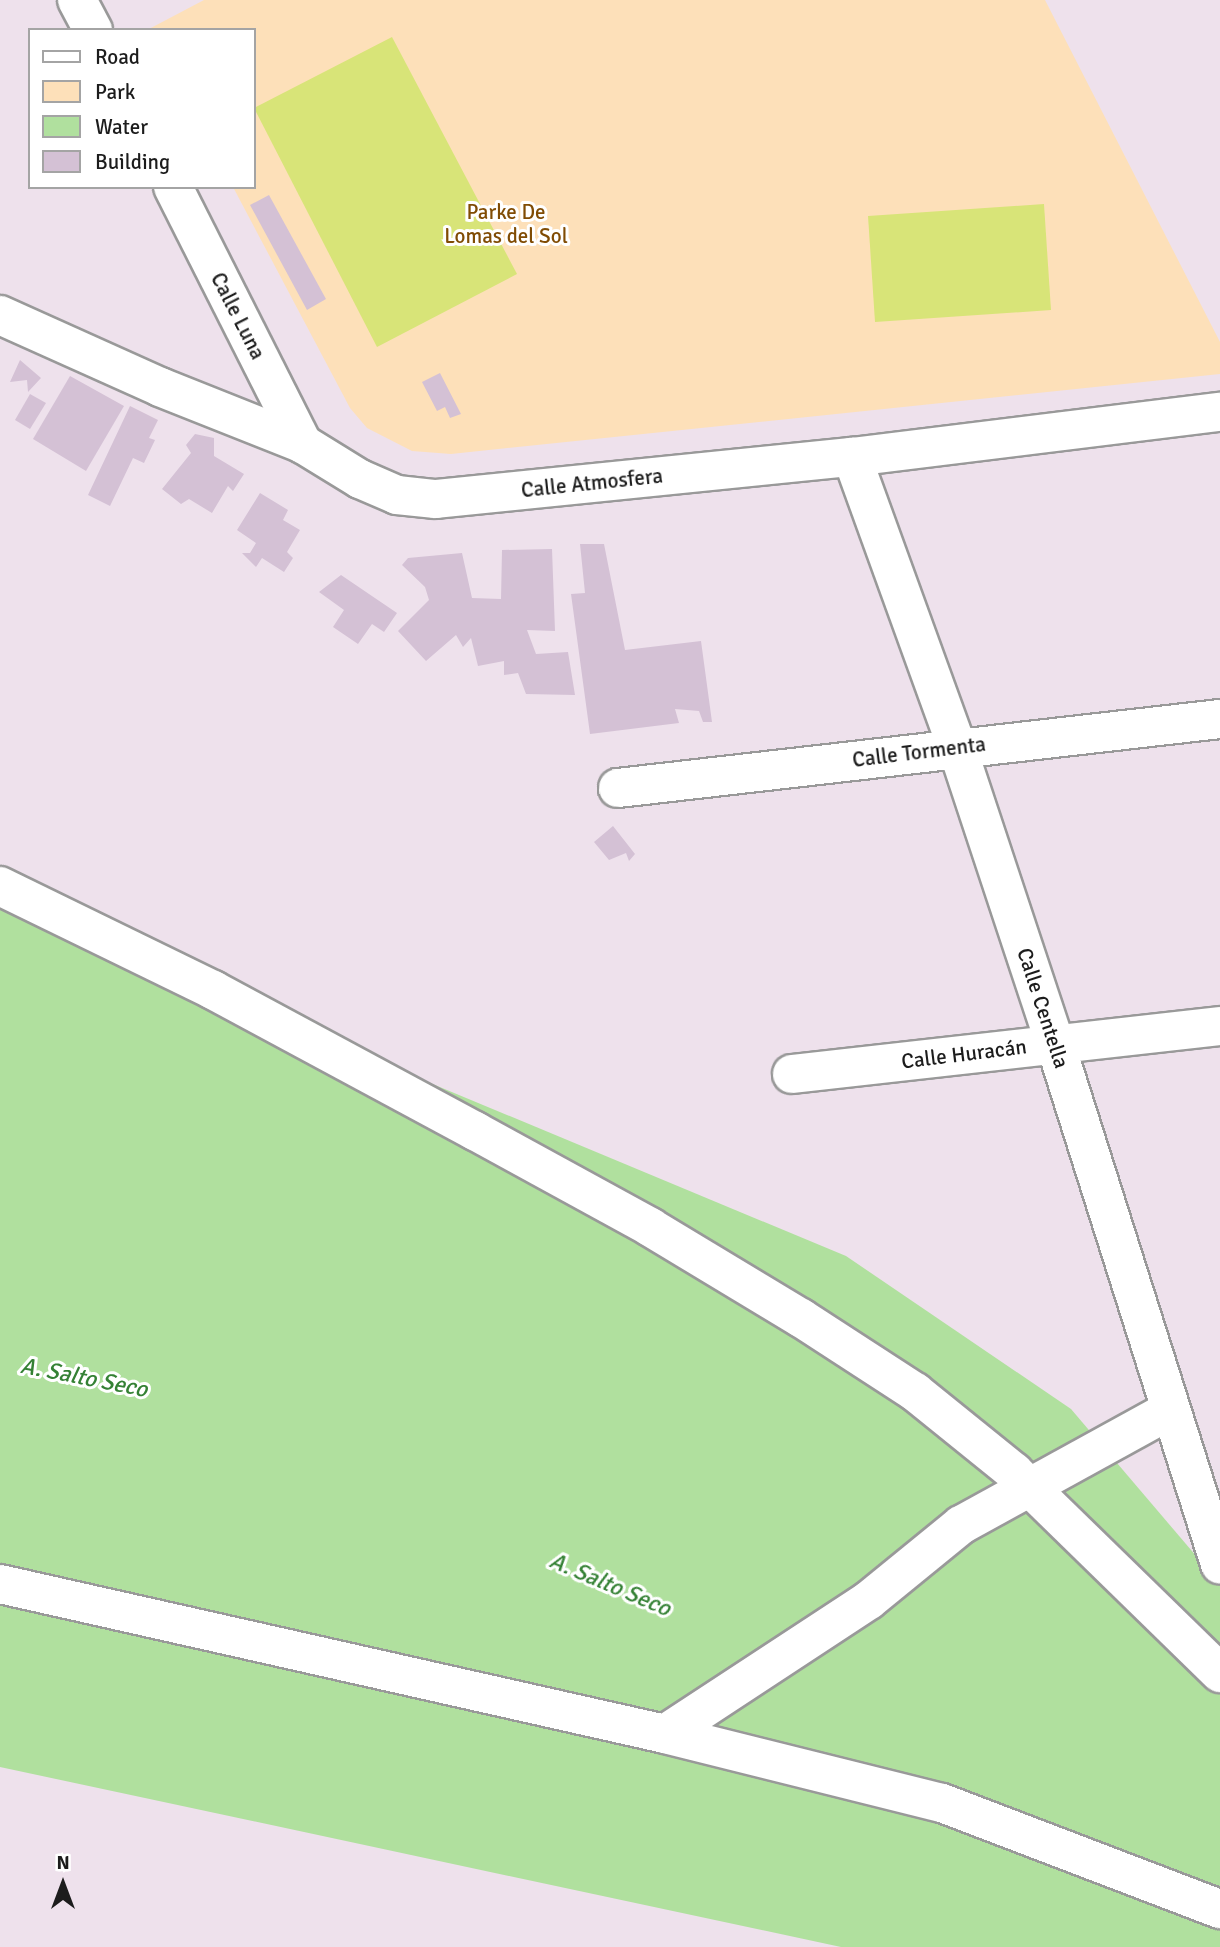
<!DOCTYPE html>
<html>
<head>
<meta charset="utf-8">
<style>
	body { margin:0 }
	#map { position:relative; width:1220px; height:1947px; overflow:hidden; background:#eee1ec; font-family:Signika,sans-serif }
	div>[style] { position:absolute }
	.park>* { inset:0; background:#fde0b9 }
	.pitch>* { inset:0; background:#d8e478 }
	.water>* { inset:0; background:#b0e09e }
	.building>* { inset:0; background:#d4c1d5 }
	.roads { filter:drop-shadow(2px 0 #999) drop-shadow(-2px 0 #999) drop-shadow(0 2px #999) drop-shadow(0 -2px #999) }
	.minor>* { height:38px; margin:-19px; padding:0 19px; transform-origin:19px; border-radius:19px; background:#fff }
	span { translate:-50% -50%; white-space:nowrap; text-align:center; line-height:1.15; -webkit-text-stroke:6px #fff; paint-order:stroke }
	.park-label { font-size:21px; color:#804c04 }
	.street-label { font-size:21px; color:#1c1c1c }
	.water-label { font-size:23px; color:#348134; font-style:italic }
	.legend { position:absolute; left:28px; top:28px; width:228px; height:161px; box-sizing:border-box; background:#fff; border:2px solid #a4a4a4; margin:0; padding:9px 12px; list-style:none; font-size:21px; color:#1c1c1c }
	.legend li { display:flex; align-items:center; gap:14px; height:35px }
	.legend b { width:35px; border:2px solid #a4a4a4 }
	.north { position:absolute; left:28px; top:1849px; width:70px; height:70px; -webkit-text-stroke:5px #fff; paint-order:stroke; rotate:0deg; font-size:19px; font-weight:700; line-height:28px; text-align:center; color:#1c1c1c }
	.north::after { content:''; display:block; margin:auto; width:24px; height:32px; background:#1c1c1c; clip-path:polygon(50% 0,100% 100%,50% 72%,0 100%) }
</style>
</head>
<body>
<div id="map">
	<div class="park">
		<div style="clip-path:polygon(204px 0,1045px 0,1220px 342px,1220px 374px,451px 454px,412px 451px,367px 428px,350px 408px,233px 187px,254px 187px,254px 30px,147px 30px)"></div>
	</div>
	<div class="pitch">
		<div style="clip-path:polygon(392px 37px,517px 274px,377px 347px,254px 108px)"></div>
		<div style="clip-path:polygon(1044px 204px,1051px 310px,875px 322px,868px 216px)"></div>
	</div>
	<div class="water">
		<div style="clip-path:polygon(0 904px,846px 1256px,1071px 1409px,1220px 1584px,1220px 1947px,841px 1947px,0 1767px)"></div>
	</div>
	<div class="building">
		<div style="clip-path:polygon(269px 195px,326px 299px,307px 310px,250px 205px)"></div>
		<div style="clip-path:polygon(20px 360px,41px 378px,28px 392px,27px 380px,10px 382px)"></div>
		<div style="clip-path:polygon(440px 373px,461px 414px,450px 418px,445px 407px,437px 411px,422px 382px)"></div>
		<div style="clip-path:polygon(70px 376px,124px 406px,86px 471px,33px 439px)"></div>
		<div style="clip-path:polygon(30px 394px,46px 403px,30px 429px,15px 420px)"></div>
		<div style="clip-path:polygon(130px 406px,158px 420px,149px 438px,155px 440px,144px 463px,133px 458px,110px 506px,88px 495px)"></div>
		<div style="clip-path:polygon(195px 434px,214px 438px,214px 456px,244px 474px,233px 491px,228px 486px,212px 513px,189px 499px,181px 504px,162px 489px,191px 453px,186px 445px)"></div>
		<div style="clip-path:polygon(260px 493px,288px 510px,283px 520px,300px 530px,287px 552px,293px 558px,284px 572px,262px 558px,256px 567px,242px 553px,250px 553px,256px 543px,237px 530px)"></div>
		<div style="clip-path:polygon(580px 544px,604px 544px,625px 650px,701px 641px,712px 722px,703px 722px,699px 711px,675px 709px,679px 723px,590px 734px,571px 594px,585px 593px)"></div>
		<div style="clip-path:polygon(552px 549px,555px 631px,527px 630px,536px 654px,568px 652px,575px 695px,526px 694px,518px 673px,504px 675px,504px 661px,478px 666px,471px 638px,463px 647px,456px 635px,426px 661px,398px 631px,429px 600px,425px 587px,402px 565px,408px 558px,462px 553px,472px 598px,501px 599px,502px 550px)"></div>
		<div style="clip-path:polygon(341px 575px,397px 613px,384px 632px,372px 624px,358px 644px,333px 627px,344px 610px,319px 592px)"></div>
		<div style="clip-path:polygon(613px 826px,635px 854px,629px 861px,626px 853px,609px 860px,594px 842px)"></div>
	</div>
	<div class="roads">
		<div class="minor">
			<div style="left:77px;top:0;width:34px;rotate:62deg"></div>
			<div style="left:173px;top:187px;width:288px;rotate:63.2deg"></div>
			<div style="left:0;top:315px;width:175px;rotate:24.2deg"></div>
			<div style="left:160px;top:387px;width:154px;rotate:21.7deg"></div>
			<div style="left:303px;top:444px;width:67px;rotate:31.6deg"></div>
			<div style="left:360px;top:479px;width:40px;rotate:23.4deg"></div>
			<div style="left:397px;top:495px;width:39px;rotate:6deg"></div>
			<div style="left:436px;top:499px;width:418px;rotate:-5.8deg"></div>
			<div style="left:852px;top:457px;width:371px;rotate:-7deg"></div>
			<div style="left:852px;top:457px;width:308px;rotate:70.1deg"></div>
			<div style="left:957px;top:747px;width:312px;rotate:71.7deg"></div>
			<div style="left:1055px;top:1043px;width:547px;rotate:72.43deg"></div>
			<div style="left:618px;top:788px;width:606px;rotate:-6.54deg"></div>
			<div style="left:0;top:886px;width:237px;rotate:26deg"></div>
			<div style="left:213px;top:990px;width:298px;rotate:28.3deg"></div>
			<div style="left:475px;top:1131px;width:200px;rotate:28.7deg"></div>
			<div style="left:650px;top:1227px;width:176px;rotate:31.1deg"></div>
			<div style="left:801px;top:1318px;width:136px;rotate:33deg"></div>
			<div style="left:915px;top:1392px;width:127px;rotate:38.9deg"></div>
			<div style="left:1014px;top:1472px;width:288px;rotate:44.3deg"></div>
			<div style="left:792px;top:1074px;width:431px;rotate:-6.4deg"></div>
			<div style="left:0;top:1584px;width:682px;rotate:12.71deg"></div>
			<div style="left:665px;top:1734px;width:285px;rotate:14deg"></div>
			<div style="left:942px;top:1803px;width:298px;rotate:20.9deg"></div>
			<div style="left:665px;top:1734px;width:244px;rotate:-33.3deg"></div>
			<div style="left:869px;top:1600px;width:119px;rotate:-39.2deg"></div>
			<div style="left:961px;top:1525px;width:236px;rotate:-28.8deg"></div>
		</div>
	</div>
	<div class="park-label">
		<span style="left:506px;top:224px">Parke De<br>Lomas del Sol</span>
	</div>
	<div class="street-label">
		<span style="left:238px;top:316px;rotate:63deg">Calle Luna</span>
		<span style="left:592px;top:483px;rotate:-6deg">Calle Atmosfera</span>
		<span style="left:919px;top:752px;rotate:-7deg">Calle Tormenta</span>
		<span style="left:1043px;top:1008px;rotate:72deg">Calle Centella</span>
		<span style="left:964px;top:1054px;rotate:-7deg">Calle Huracán</span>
	</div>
	<div class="water-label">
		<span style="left:84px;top:1378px;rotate:11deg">A. Salto Seco</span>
		<span style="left:610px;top:1585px;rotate:23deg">A. Salto Seco</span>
	</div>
	<ul class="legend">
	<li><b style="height:9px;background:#fff"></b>Road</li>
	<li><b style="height:19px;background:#fde0b9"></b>Park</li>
	<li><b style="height:19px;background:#b0e09e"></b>Water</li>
	<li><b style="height:19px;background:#d4c1d5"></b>Building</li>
	</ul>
	<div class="north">N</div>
</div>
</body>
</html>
